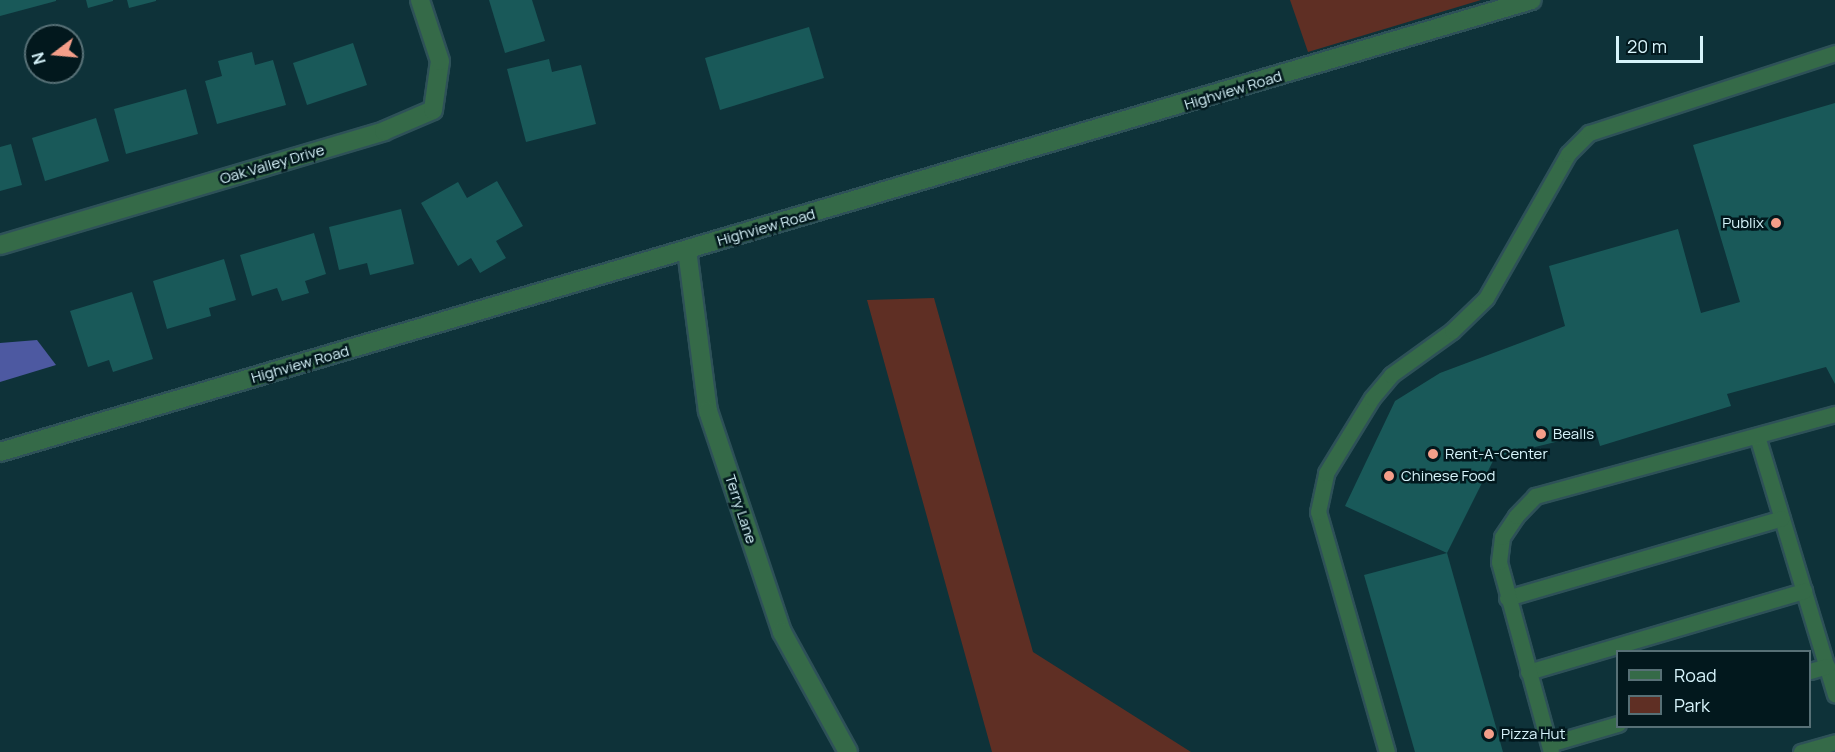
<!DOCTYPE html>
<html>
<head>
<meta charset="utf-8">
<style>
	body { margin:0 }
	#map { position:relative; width:1835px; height:752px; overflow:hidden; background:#0e3239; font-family:Manrope,sans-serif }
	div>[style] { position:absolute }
	.green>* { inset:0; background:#5f2f24 }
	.water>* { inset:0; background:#4d59a1 }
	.building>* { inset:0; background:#195959 }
	.roads { filter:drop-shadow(2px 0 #2e5158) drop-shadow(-2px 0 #2e5158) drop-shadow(0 2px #2e5158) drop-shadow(0 -2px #2e5158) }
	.lane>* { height:15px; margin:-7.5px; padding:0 7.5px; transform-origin:7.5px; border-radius:7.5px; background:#356a48 }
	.street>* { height:18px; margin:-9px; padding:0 9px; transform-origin:9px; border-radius:9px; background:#356a48 }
	.dots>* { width:16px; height:16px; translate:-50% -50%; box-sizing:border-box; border:3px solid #02181d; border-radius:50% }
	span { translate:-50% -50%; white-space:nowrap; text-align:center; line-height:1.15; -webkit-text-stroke:5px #02181d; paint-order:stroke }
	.street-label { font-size:15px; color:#d7f4fb }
	.poi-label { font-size:15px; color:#d7f4fb }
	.right { translate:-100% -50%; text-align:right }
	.left { translate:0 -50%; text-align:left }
	.legend { position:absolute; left:1616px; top:650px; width:195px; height:78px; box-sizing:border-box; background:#02181d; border:2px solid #577076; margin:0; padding:8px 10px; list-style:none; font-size:18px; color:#d7f4fb }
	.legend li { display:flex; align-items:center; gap:12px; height:30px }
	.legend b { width:30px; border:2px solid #577076 }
	.north { position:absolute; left:24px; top:24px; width:60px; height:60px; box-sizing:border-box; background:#02181d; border:2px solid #577076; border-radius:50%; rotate:254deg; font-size:16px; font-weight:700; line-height:24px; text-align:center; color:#d7f4fb }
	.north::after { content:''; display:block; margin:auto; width:21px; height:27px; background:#f49e89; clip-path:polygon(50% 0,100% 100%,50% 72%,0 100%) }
	.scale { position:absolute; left:1616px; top:36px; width:87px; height:27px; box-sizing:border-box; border:3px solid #d7f4fb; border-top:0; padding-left:8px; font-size:18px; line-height:21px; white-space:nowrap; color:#d7f4fb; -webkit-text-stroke:4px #02181d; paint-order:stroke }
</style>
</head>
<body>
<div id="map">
	<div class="green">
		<div style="clip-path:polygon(1290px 0,1481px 0,1308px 52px)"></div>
		<div style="clip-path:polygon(934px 298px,1033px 652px,1191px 752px,992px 752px,867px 300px)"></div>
	</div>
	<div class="water">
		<div style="clip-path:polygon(37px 340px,56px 365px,0 382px,0 343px)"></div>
	</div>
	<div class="building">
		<div style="clip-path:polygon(0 0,56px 0,56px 1px,0 16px)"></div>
		<div style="clip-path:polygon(86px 0,113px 0,113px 1px,88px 8px)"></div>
		<div style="clip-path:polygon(127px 0,156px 0,156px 1px,129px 8px)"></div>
		<div style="clip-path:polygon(489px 0,532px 0,545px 41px,505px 53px)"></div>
		<div style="clip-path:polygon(809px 27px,824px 78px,720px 110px,705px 58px)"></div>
		<div style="clip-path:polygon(353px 43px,367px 85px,307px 105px,293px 63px)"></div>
		<div style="clip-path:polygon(252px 52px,255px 65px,273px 60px,286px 105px,217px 124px,205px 81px,222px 76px,218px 61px)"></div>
		<div style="clip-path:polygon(549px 59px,552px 72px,581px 65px,596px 124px,526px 142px,507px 69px)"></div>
		<div style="clip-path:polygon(186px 89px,198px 134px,126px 154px,114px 109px)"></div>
		<div style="clip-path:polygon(1835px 103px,1835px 384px,1826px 367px,1727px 394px,1731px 406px,1600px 446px,1596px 432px,1495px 457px,1447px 553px,1345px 506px,1395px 401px,1440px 373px,1565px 326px,1549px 266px,1678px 229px,1701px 313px,1740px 302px,1693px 145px)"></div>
		<div style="clip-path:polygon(96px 118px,109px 161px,45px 181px,32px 138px)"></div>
		<div style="clip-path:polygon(11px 144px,22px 185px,0 191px,0 147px)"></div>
		<div style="clip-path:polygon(497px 181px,523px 226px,496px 241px,506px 258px,480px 273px,471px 258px,458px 266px,421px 203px,458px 182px,467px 198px)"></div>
		<div style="clip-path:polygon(401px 209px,414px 264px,370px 275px,367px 263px,339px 270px,329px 227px)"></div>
		<div style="clip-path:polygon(314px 233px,326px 274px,305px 281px,309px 293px,282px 301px,277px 288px,252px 296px,240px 255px)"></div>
		<div style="clip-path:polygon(224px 259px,236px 300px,209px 308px,211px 316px,167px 329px,153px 281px)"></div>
		<div style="clip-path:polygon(132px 292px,153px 359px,113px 372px,109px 360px,88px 367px,70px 311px)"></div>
		<div style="clip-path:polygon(1447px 553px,1503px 752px,1415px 752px,1364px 575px)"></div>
	</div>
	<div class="roads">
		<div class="lane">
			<div style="left:1757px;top:436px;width:270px;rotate:73.2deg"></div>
			<div style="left:1507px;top:598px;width:286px;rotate:-16.2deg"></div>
			<div style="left:1810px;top:671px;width:18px;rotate:-16deg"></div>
			<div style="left:1528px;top:672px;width:288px;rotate:-16.4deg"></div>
			<div style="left:1549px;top:744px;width:72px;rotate:-16.2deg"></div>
			<div style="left:1387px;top:752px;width:250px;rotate:-106deg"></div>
			<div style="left:1318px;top:512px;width:40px;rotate:-78deg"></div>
			<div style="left:1326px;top:473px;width:88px;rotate:-58.5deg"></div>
			<div style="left:1372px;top:398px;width:30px;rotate:-50deg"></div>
			<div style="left:1391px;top:375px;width:75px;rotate:-35.8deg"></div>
			<div style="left:1452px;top:331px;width:47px;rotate:-44.1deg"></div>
			<div style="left:1486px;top:298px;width:166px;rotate:-60.3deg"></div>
			<div style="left:1568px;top:154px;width:30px;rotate:-45deg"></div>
			<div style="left:1589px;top:133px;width:259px;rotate:-18deg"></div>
			<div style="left:1551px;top:752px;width:197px;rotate:-105.3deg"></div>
			<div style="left:1499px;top:562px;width:25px;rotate:-83deg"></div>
			<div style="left:1502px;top:537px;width:25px;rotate:-56deg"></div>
			<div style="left:1516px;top:516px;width:28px;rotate:-46deg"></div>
			<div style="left:1535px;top:496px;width:311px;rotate:-15.3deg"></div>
			<div style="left:1801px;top:752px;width:35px;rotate:-16deg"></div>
		</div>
		<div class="street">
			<div style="left:0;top:245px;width:401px;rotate:-16.5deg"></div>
			<div style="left:384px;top:131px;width:53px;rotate:-23.2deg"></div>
			<div style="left:433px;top:110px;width:49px;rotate:-81.9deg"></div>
			<div style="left:440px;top:61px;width:64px;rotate:-108.2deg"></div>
			<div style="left:687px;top:250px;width:162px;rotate:82.6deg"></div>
			<div style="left:708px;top:411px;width:233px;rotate:71.5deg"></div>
			<div style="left:782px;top:632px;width:137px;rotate:61.2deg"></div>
			<div style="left:0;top:452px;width:1597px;rotate:-16.44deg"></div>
		</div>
	</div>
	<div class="dots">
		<div style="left:1776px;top:223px;background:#f49e89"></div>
		<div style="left:1541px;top:434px;background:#f49e89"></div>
		<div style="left:1433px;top:454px;background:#f49e89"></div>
		<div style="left:1389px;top:476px;background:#f49e89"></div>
		<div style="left:1489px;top:734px;background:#f49e89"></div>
	</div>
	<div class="street-label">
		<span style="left:1233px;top:90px;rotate:-17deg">Highview Road</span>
		<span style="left:272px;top:164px;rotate:-16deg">Oak Valley Drive</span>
		<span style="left:766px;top:227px;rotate:-16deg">Highview Road</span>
		<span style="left:300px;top:364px;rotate:-16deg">Highview Road</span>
		<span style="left:741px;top:509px;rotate:72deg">Terry Lane</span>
	</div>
	<div class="poi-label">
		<span class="right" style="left:1764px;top:223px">Publix</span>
		<span class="left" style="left:1553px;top:434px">Bealls</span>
		<span class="left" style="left:1445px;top:454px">Rent-A-Center</span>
		<span class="left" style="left:1401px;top:476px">Chinese Food</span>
		<span class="left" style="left:1501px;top:734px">Pizza Hut</span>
	</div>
	<ul class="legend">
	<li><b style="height:8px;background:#356a48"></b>Road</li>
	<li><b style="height:16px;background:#5f2f24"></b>Park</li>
	</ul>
	<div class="north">N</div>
	<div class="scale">20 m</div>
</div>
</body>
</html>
